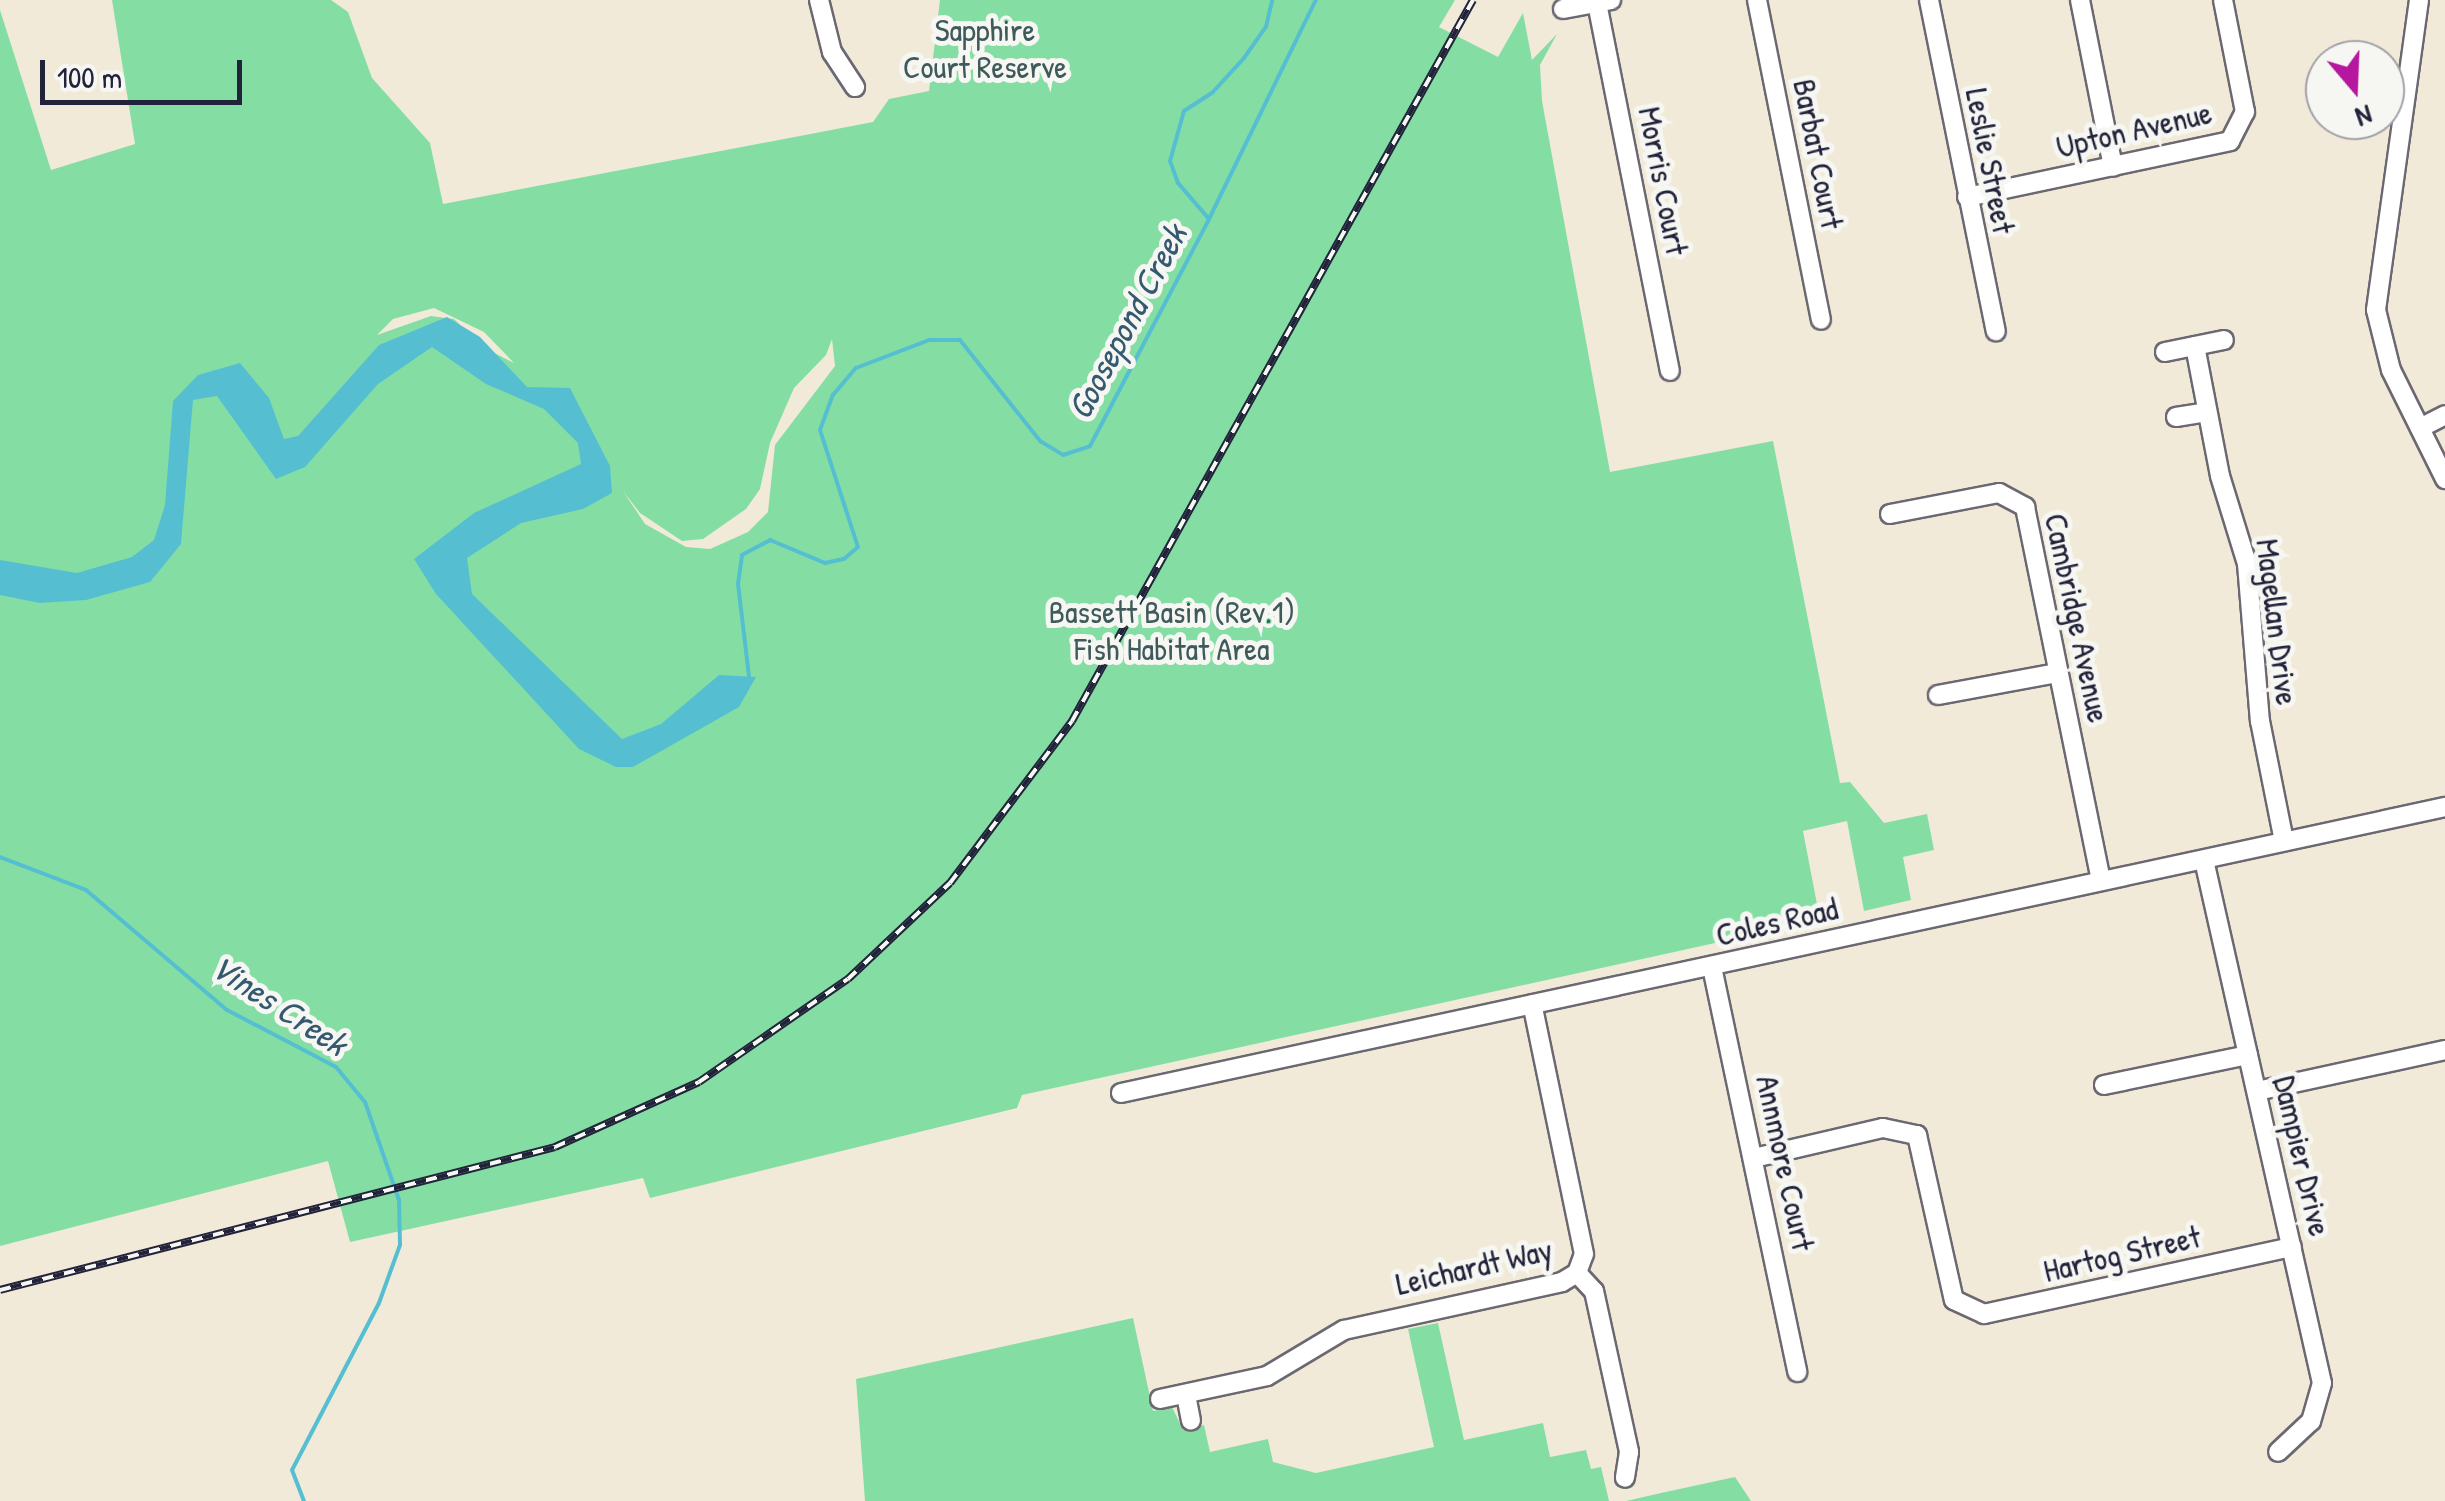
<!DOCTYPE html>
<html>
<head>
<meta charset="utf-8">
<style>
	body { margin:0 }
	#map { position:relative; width:2445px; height:1501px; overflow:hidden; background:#f2ead8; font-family:"Patrick Hand",sans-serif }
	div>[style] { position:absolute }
	.green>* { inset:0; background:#84dea4 }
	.water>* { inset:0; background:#55bfd1 }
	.stream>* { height:4px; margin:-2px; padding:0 2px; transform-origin:2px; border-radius:2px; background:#55bfd1 }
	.roads { filter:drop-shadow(2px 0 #6b6872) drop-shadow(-2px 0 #6b6872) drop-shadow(0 2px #6b6872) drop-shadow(0 -2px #6b6872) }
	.minor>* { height:18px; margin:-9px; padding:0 9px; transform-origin:9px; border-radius:9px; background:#fff }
	.rail>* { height:8px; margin-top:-4px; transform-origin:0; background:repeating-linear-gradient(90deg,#f6f6f2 0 11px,#22223b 0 22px); box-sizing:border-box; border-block:2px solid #22223b }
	span { translate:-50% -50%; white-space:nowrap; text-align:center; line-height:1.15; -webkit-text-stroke:10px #f6f6f2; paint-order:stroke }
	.park-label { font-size:32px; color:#3f5a5a }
	.street-label { font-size:32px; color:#22223b }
	.water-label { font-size:35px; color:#345970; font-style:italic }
	.north { position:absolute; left:2305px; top:40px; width:100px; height:100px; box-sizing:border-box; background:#f6f6f2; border:2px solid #a1a1a9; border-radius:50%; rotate:161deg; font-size:28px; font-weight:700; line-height:40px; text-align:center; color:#22223b }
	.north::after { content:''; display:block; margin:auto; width:35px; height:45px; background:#b5179e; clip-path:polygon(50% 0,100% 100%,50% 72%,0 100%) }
	.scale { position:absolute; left:40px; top:60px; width:202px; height:45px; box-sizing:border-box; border:5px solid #22223b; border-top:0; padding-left:12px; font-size:30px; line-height:35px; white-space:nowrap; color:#22223b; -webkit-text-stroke:8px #f6f6f2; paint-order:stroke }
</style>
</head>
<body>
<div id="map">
	<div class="green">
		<div style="clip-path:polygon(evenodd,112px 0,331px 0,348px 12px,372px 78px,430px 143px,443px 204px,873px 122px,889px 99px,929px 91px,940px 0,1455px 0,1439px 27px,1498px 57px,1523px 13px,1532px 60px,1557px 34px,1540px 65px,1542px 101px,1610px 472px,1773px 441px,1840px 783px,1850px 782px,1884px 823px,1927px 814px,1934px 850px,1903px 857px,1911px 900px,1864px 911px,1847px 821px,1803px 831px,1820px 920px,1022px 1095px,1017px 1108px,650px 1198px,643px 1178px,350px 1242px,328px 1161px,0 1246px,0 10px,51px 170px,135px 144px,112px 0,434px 308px,484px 332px,514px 363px,483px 347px,454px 319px,431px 316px,377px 335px,393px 319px,434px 308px,112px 0,832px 339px,835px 366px,775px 445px,768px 512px,748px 532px,710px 549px,686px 547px,645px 524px,623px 491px,640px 513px,682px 541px,703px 539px,746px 509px,760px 489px,770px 443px,794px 388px,826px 355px,832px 339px)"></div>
		<div style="clip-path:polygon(1133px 1318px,1153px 1411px,1172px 1407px,1183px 1430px,1204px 1425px,1210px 1452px,1268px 1439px,1273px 1462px,1316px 1473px,1434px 1447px,1408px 1329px,1438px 1323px,1464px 1440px,1543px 1423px,1550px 1457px,1586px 1450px,1591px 1469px,1601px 1467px,1609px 1501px,865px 1501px,856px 1379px)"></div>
		<div style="clip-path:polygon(1735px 1477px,1751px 1501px,1626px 1501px,1661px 1493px)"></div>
	</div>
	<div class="water">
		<div style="clip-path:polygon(447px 317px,480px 337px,527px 387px,570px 388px,610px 466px,612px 493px,583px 509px,521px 523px,467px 558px,472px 594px,622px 739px,661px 724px,719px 675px,756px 677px,739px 707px,633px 767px,616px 767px,579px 749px,436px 594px,414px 559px,474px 513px,581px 464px,578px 443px,544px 409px,486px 384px,432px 347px,378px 384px,305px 467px,276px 479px,217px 396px,193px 400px,181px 544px,150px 582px,86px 600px,40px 603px,0 595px,0 560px,77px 573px,132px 557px,154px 540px,165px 505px,173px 401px,198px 375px,240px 363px,269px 398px,284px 439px,298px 436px,379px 345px)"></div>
	</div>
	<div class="stream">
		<div style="left:1209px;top:219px;width:244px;rotate:-64deg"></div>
		<div style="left:749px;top:676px;width:93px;rotate:-96.8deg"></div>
		<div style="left:738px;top:584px;width:29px;rotate:-82deg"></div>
		<div style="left:742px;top:555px;width:32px;rotate:-28deg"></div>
		<div style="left:770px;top:540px;width:60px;rotate:22.7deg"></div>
		<div style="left:825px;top:563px;width:19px;rotate:-12deg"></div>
		<div style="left:844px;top:559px;width:18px;rotate:-41deg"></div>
		<div style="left:858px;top:547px;width:123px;rotate:-108deg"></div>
		<div style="left:820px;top:430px;width:37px;rotate:-70deg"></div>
		<div style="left:833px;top:395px;width:35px;rotate:-50deg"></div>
		<div style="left:856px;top:368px;width:78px;rotate:-21deg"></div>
		<div style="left:929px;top:340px;width:31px"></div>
		<div style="left:960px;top:340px;width:129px;rotate:51.6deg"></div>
		<div style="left:1040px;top:441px;width:27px;rotate:31deg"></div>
		<div style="left:1063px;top:455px;width:28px;rotate:-18deg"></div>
		<div style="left:1090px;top:446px;width:256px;rotate:-62.3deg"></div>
		<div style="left:1209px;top:219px;width:48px;rotate:-130.7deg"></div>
		<div style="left:1178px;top:183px;width:23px;rotate:-110deg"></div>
		<div style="left:1170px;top:161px;width:52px;rotate:-74.4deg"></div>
		<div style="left:1184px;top:111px;width:33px;rotate:-33deg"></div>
		<div style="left:1212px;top:93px;width:47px;rotate:-47.6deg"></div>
		<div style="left:1244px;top:58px;width:38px;rotate:-55deg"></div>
		<div style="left:1266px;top:27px;width:28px;rotate:-77deg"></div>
		<div style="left:0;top:857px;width:92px;rotate:21deg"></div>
		<div style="left:86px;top:890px;width:185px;rotate:40.4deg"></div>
		<div style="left:227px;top:1010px;width:123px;rotate:27.6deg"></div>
		<div style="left:336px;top:1067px;width:45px;rotate:50.4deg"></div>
		<div style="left:365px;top:1102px;width:104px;rotate:70.9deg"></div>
		<div style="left:399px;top:1200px;width:45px;rotate:88.7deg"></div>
		<div style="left:400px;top:1245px;width:62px;rotate:109.9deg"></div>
		<div style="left:379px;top:1303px;width:188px;rotate:117.5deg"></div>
		<div style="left:292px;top:1470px;width:33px;rotate:69deg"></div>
	</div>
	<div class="roads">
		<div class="minor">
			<div style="left:819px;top:0;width:54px;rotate:76deg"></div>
			<div style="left:832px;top:52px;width:42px;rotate:56.7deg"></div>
			<div style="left:1757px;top:0;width:326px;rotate:78.7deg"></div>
			<div style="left:1929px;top:0;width:338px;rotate:78.6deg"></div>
			<div style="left:2080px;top:0;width:170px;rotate:78.8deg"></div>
			<div style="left:2419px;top:0;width:313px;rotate:97.9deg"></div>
			<div style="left:2376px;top:310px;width:62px;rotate:76deg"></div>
			<div style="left:2391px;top:370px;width:122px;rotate:63.6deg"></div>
			<div style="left:1597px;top:3px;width:375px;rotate:78.8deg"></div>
			<div style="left:1563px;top:9px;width:49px;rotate:-10.6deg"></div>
			<div style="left:1967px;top:197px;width:269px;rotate:-12deg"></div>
			<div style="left:2230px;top:141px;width:33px;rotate:-63deg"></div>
			<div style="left:2245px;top:112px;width:114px;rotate:-101.1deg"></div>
			<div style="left:2195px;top:346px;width:132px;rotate:79.1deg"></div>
			<div style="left:2220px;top:476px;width:92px;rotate:72.9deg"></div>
			<div style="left:2247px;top:564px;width:158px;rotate:85.3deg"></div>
			<div style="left:2260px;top:721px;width:122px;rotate:78.7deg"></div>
			<div style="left:2165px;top:352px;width:60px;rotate:-11.5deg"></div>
			<div style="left:2176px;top:417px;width:31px;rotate:-9deg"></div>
			<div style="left:2420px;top:428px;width:28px;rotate:-27deg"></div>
			<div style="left:1890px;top:514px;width:111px;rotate:-10.9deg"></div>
			<div style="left:1999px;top:493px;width:30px;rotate:28deg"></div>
			<div style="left:2025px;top:507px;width:380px;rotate:78.5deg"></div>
			<div style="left:1938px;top:695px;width:121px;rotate:-10.5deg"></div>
			<div style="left:2204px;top:860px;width:536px;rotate:77.29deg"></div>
			<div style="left:2322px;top:1383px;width:40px;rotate:106deg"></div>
			<div style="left:2311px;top:1421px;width:45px;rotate:136.8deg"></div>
			<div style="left:1712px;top:967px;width:414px;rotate:78.1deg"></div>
			<div style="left:2104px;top:1085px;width:147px;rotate:-11.8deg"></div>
			<div style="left:2257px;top:1091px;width:192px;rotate:-12.3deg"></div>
			<div style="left:1121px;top:1093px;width:1355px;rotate:-12.19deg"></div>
			<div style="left:1754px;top:1158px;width:132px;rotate:-13.1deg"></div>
			<div style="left:1883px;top:1128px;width:35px;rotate:12deg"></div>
			<div style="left:1917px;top:1135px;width:169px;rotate:77.4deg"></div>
			<div style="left:1954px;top:1300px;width:33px;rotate:25deg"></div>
			<div style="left:1984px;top:1314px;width:315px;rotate:-12.3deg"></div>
			<div style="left:1577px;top:1273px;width:25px;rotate:47deg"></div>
			<div style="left:1594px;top:1291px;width:165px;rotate:77.7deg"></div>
			<div style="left:1629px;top:1452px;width:26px;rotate:99deg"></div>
			<div style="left:1186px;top:1395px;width:26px;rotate:79deg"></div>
			<div style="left:1160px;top:1399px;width:109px;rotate:-12.1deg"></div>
			<div style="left:1267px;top:1376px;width:90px;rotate:-30.9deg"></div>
			<div style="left:1344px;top:1330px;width:223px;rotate:-12.4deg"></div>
			<div style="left:1562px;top:1282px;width:17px;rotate:-31deg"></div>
			<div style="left:1577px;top:1273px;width:20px;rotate:-70deg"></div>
			<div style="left:1584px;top:1254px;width:255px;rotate:-101.7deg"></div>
		</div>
	</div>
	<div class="rail">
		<div style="left:0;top:1290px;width:573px;rotate:-14.45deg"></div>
		<div style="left:555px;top:1147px;width:158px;rotate:-24.3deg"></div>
		<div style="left:699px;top:1082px;width:181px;rotate:-34.7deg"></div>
		<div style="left:848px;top:979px;width:140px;rotate:-43.3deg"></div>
		<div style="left:950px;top:883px;width:203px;rotate:-53deg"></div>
		<div style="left:1072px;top:721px;width:825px;rotate:-60.92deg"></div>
	</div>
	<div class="park-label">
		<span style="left:985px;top:49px">Sapphire<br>Court Reserve</span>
		<span style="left:1172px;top:631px">Bassett Basin (Rev.1)<br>Fish Habitat Area</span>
	</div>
	<div class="street-label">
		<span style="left:2134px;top:130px;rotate:-13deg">Upton Avenue</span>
		<span style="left:1818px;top:154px;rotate:79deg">Barbat Court</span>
		<span style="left:1990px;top:161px;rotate:79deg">Leslie Street</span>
		<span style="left:1663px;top:181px;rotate:79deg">Morris Court</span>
		<span style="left:2077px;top:618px;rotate:78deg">Cambridge Avenue</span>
		<span style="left:2277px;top:622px;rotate:83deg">Magellan Drive</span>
		<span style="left:1777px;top:922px;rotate:-13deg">Coles Road</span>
		<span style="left:2302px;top:1156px;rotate:77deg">Dampier Drive</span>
		<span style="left:1785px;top:1163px;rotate:78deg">Annmore Court</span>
		<span style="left:2122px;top:1254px;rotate:-13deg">Hartog Street</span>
		<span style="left:1474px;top:1267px;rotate:-13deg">Leichardt Way</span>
	</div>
	<div class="water-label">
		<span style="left:1127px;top:322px;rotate:-62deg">Goosepond Creek</span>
		<span style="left:279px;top:1005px;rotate:33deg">Vines Creek</span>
	</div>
	<div class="north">N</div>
	<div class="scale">100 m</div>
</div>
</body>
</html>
